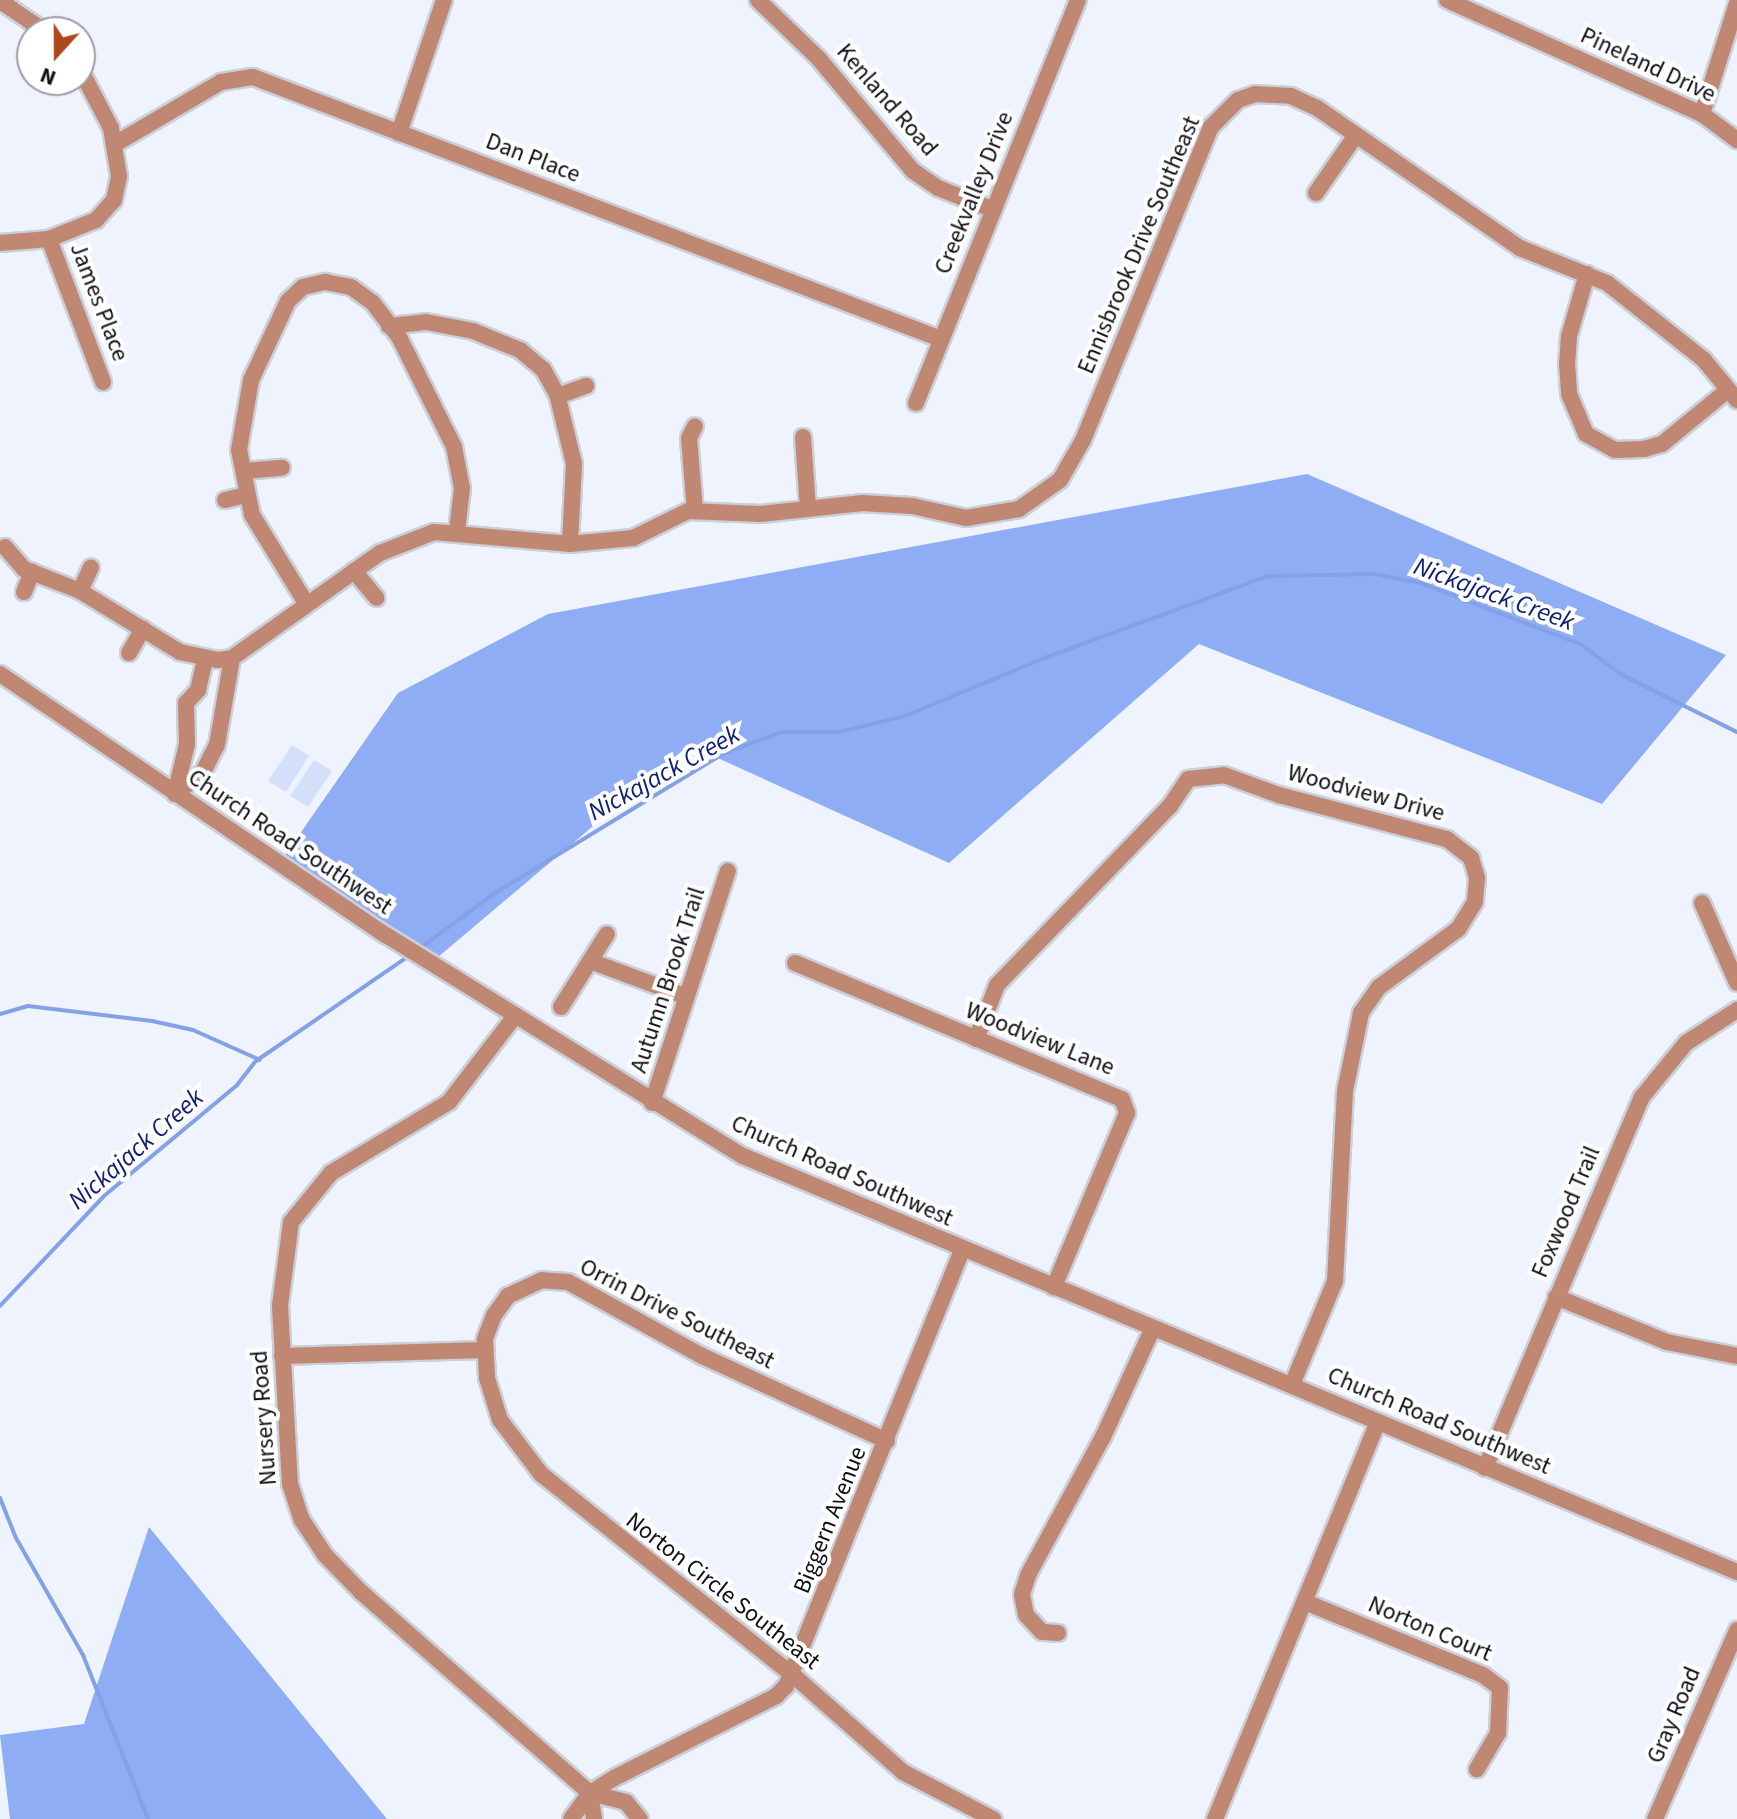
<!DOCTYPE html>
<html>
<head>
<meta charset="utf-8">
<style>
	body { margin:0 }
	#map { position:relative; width:1737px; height:1819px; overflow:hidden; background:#eff3fe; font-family:"Source Sans 3",sans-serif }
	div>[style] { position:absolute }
	.green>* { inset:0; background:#d4e0fa }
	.forest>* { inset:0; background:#8fadf5 }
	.stream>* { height:4px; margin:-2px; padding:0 2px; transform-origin:2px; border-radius:2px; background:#84a1e8 }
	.roads { filter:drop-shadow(2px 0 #cbcfd9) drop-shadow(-2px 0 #cbcfd9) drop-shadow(0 2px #cbcfd9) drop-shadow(0 -2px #cbcfd9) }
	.minor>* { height:16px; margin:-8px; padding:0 8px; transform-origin:8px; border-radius:8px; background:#c08872 }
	span { translate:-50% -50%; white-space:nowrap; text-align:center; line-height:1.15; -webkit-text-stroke:8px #fff; paint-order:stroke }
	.street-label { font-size:24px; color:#0e0f14 }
	.water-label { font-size:26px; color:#0f2172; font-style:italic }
	.north { position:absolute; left:16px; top:16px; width:80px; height:80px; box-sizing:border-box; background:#fff; border:2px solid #9f9fa1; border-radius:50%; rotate:201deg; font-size:22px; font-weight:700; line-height:32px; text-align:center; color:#0e0f14 }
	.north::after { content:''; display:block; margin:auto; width:28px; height:36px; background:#ae481b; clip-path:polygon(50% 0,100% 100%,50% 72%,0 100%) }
</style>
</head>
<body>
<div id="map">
	<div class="green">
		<div style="clip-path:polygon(292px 745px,309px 756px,286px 792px,268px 781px)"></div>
		<div style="clip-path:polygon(314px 760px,332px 771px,308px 807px,290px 796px)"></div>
	</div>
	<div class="forest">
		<div style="clip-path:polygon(1307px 474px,1726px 655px,1602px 804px,1199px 644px,949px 863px,689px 745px,431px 963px,276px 868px,398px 693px,548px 614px)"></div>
		<div style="clip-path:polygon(149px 1527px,387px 1819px,10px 1819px,0 1735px,84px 1724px)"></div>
	</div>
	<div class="stream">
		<div style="left:419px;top:949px;width:94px;rotate:-36.4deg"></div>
		<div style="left:495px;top:893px;width:268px;rotate:-31.4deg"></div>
		<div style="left:724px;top:753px;width:62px;rotate:-19.9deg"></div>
		<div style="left:782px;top:732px;width:57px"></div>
		<div style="left:839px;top:732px;width:68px;rotate:-13.6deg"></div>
		<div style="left:905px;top:716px;width:148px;rotate:-22.6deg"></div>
		<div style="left:1042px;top:659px;width:241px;rotate:-20.2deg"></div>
		<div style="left:1268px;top:576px;width:107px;rotate:-1.1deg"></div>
		<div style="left:1375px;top:574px;width:46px;rotate:11.3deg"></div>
		<div style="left:1420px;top:583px;width:173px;rotate:20.9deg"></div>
		<div style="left:1582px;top:645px;width:50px;rotate:36.9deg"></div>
		<div style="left:1622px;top:675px;width:128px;rotate:26.4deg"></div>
		<div style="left:0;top:1014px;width:29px;rotate:-16deg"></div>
		<div style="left:28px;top:1006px;width:125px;rotate:6.9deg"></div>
		<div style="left:152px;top:1021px;width:42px;rotate:12.4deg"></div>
		<div style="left:193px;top:1030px;width:73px;rotate:24.1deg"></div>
		<div style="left:0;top:1306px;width:151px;rotate:-46.6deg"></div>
		<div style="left:104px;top:1196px;width:173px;rotate:-39.8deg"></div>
		<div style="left:237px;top:1085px;width:31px;rotate:-52deg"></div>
		<div style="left:256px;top:1061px;width:186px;rotate:-34.5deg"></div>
		<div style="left:0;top:1498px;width:43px;rotate:68.2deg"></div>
		<div style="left:16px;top:1538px;width:135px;rotate:60.2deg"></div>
		<div style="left:83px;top:1655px;width:176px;rotate:68.4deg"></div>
	</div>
	<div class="roads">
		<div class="minor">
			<div style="left:758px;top:0;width:85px;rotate:44deg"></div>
			<div style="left:819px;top:59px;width:146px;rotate:50deg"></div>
			<div style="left:913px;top:171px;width:30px;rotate:34deg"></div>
			<div style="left:938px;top:188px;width:60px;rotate:21.4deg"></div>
			<div style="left:1447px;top:0;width:279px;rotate:24.1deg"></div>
			<div style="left:1702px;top:114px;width:44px;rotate:36.6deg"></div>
			<div style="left:0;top:1px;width:55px;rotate:34deg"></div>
			<div style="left:1702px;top:114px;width:116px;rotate:-72.5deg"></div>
			<div style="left:399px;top:133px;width:140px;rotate:-71.3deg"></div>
			<div style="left:115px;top:144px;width:123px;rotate:-30.3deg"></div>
			<div style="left:221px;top:82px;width:32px;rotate:-9deg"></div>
			<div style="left:253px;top:77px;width:736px;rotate:20.85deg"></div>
			<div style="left:1316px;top:193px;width:70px;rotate:-55.4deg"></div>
			<div style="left:49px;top:239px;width:153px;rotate:69.3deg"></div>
			<div style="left:0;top:243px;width:49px;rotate:-4.7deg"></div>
			<div style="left:49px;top:239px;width:51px;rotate:-22deg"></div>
			<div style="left:96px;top:220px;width:27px;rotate:-48deg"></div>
			<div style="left:114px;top:200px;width:25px;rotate:-78deg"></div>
			<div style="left:119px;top:176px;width:49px;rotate:-99.5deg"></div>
			<div style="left:111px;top:128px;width:67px;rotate:-117.7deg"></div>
			<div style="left:1587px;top:274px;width:65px;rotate:106.2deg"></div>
			<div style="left:1569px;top:336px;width:27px;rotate:94deg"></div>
			<div style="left:1567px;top:363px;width:31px;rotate:86deg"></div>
			<div style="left:1569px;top:394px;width:43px;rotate:67deg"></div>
			<div style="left:1586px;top:434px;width:33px;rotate:29deg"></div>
			<div style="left:1615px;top:450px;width:29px;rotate:-2deg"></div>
			<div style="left:1644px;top:449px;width:19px;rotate:-16deg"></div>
			<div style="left:1662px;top:444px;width:85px;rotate:-39.3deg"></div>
			<div style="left:389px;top:326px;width:37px;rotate:-6deg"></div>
			<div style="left:426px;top:322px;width:48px;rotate:10.8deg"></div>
			<div style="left:473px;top:331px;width:51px;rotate:22deg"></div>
			<div style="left:520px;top:350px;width:30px;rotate:40deg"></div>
			<div style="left:543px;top:369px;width:29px;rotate:61deg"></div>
			<div style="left:557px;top:394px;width:72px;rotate:76.3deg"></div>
			<div style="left:574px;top:464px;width:80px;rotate:92.9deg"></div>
			<div style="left:558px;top:396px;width:30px;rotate:-20deg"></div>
			<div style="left:916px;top:403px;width:434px;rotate:-68.1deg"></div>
			<div style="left:803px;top:437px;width:71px;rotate:86deg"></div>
			<div style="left:244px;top:471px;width:38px;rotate:-5deg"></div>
			<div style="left:225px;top:500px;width:22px;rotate:-13deg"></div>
			<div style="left:695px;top:511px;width:73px;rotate:-94.7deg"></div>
			<div style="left:689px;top:438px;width:13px;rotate:-63deg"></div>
			<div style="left:5px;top:547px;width:29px;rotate:49deg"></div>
			<div style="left:24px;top:569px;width:60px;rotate:21.4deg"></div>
			<div style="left:80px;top:591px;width:117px;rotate:31.4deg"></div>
			<div style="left:180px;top:652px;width:39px;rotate:12deg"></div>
			<div style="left:218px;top:660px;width:14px;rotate:-8deg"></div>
			<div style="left:232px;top:658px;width:181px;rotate:-35.4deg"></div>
			<div style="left:380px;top:553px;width:58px;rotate:-21.3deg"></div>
			<div style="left:434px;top:532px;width:137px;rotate:5deg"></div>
			<div style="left:570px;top:544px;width:63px;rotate:-5.4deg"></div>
			<div style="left:633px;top:538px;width:61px;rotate:-26.1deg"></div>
			<div style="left:688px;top:511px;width:73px;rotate:2.4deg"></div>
			<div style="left:761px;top:514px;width:102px;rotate:-6.2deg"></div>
			<div style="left:862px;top:503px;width:50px;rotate:3.4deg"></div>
			<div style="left:912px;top:506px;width:55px;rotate:12.5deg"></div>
			<div style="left:966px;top:518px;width:54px;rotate:-9.6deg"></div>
			<div style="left:1019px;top:509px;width:50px;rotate:-35.3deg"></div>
			<div style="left:1060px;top:480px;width:46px;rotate:-60.1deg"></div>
			<div style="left:1083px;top:440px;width:338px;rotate:-67.8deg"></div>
			<div style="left:1211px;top:127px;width:38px;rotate:-45deg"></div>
			<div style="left:1238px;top:100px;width:18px;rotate:-19deg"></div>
			<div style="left:1255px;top:94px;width:36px;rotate:3deg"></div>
			<div style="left:1291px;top:96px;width:29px;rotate:25deg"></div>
			<div style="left:1317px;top:108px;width:247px;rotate:34.6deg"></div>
			<div style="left:1520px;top:248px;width:94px;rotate:21.9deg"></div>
			<div style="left:1607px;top:283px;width:124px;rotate:38.4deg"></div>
			<div style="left:1704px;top:360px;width:52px;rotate:50.5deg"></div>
			<div style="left:354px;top:571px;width:35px;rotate:50deg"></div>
			<div style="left:80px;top:591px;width:26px;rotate:-65deg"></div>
			<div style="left:24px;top:592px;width:22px;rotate:-68deg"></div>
			<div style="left:306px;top:603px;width:103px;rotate:-121.5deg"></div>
			<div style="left:252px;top:515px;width:66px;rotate:-101.3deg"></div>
			<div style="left:239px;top:450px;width:71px;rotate:-80.3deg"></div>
			<div style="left:251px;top:380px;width:87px;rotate:-64.9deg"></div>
			<div style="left:288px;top:301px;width:21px;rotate:-43deg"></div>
			<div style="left:303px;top:287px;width:23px;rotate:-13deg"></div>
			<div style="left:325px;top:282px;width:26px;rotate:11deg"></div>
			<div style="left:351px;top:287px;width:27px;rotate:36deg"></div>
			<div style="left:373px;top:303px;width:43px;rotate:52.6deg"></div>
			<div style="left:399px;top:337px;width:123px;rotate:63.4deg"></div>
			<div style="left:454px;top:447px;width:42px;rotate:79deg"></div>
			<div style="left:462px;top:488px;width:43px;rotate:96.6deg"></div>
			<div style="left:129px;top:653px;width:28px;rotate:-60deg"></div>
			<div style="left:0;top:674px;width:466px;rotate:34.1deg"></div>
			<div style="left:386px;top:935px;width:420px;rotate:31.8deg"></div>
			<div style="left:743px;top:1156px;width:1078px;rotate:22.71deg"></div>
			<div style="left:175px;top:794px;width:36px;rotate:-38deg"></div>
			<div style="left:203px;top:772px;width:30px;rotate:-63deg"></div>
			<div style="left:217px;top:745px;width:88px;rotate:-80.2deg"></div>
			<div style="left:175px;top:794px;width:51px;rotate:-76.5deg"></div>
			<div style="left:187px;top:744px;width:41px;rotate:-91.4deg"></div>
			<div style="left:186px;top:703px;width:18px;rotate:-47deg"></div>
			<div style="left:198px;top:690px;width:31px;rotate:-77deg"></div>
			<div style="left:1702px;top:903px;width:87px;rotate:66.4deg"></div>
			<div style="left:590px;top:961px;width:100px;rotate:20.4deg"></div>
			<div style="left:795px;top:963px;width:354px;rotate:22.6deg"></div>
			<div style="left:1122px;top:1099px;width:15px;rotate:70deg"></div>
			<div style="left:1127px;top:1113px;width:189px;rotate:112.8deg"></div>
			<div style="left:561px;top:1007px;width:86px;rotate:-57.8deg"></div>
			<div style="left:515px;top:1016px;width:108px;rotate:127.5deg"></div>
			<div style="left:449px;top:1102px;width:138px;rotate:149deg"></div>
			<div style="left:331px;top:1173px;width:63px;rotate:129.2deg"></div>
			<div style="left:291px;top:1222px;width:85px;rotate:97.5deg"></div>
			<div style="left:280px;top:1306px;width:178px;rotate:86.8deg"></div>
			<div style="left:290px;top:1484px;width:38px;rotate:72deg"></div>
			<div style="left:302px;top:1520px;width:42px;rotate:56.7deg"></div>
			<div style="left:325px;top:1555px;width:52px;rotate:45.8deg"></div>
			<div style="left:361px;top:1592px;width:305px;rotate:41.3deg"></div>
			<div style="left:590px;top:1793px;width:37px;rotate:14deg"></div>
			<div style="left:626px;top:1802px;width:22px;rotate:51deg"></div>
			<div style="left:976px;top:1039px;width:58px;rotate:-68.7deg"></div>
			<div style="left:997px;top:985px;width:249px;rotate:-46deg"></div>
			<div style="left:1170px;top:806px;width:32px;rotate:-56deg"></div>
			<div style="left:1188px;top:779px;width:36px;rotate:-6deg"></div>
			<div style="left:1224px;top:775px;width:59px;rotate:20deg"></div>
			<div style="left:1279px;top:795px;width:174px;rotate:14.7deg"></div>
			<div style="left:1447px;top:839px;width:31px;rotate:38deg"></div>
			<div style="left:1471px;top:858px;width:21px;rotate:73deg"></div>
			<div style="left:1477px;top:878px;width:24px;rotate:95deg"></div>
			<div style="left:1475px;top:902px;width:32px;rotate:122deg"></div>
			<div style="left:1458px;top:929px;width:98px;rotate:143.7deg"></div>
			<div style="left:1379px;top:987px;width:32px;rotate:125deg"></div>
			<div style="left:1361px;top:1013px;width:80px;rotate:101.6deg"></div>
			<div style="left:1345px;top:1091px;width:190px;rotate:93deg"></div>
			<div style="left:1335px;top:1281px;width:113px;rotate:112.5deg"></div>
			<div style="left:652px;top:1103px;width:244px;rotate:-71.9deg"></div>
			<div style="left:1556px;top:1297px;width:120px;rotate:22.1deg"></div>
			<div style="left:1667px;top:1342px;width:71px;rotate:11.3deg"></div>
			<div style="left:282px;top:1356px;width:201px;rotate:-1.7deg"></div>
			<div style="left:887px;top:1441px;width:204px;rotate:-155.3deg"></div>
			<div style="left:702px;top:1356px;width:153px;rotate:-151.1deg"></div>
			<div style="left:568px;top:1282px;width:26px;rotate:-176deg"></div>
			<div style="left:542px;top:1280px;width:38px;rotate:155deg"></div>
			<div style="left:508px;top:1296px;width:24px;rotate:126deg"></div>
			<div style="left:494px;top:1315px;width:26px;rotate:111deg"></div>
			<div style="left:485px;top:1339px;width:39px;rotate:87deg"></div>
			<div style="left:487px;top:1378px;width:44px;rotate:72.8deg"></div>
			<div style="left:500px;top:1420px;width:68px;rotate:52.8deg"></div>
			<div style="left:541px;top:1474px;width:322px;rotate:38.6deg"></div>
			<div style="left:793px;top:1675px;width:147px;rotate:41.4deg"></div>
			<div style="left:903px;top:1772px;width:102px;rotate:27.6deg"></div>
			<div style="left:1485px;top:1468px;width:403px;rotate:-67.1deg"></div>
			<div style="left:1642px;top:1097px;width:70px;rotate:-50.8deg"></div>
			<div style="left:1686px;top:1043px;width:61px;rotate:-32.9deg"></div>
			<div style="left:1305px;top:1602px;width:192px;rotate:22.3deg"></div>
			<div style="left:1483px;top:1675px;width:21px;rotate:37deg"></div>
			<div style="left:1500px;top:1688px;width:45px;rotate:92.5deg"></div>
			<div style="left:1498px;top:1733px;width:42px;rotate:120.3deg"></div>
			<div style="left:1058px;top:1633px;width:16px;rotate:-176deg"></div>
			<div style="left:1042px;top:1632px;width:23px;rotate:-133deg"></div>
			<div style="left:1026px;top:1615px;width:21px;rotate:-101deg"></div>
			<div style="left:1022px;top:1594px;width:20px;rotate:-72deg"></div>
			<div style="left:1028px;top:1575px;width:157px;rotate:-61.5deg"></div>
			<div style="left:1103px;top:1437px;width:120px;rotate:-65.4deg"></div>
			<div style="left:590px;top:1793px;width:26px;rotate:81deg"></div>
			<div style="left:571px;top:1819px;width:32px;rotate:-54deg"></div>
			<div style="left:590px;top:1793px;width:28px;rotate:-32deg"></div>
			<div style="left:614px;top:1778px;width:182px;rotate:-26.8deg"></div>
			<div style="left:776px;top:1696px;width:14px;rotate:-45deg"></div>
			<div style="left:786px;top:1686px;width:470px;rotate:-68deg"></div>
			<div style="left:1215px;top:1819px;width:429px;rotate:-67.7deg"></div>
			<div style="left:1655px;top:1819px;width:206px;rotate:-66.5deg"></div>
		</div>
	</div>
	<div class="street-label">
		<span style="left:1648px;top:65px;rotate:25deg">Pineland Drive</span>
		<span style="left:887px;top:100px;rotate:49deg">Kenland Road</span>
		<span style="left:533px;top:158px;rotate:21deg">Dan Place</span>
		<span style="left:974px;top:193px;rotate:-68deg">Creekvalley Drive</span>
		<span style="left:1139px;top:245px;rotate:-67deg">Ennisbrook Drive Southeast</span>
		<span style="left:99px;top:302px;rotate:69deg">James Place</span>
		<span style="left:1366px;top:793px;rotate:15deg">Woodview Drive</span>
		<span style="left:290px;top:842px;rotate:34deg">Church Road Southwest</span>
		<span style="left:668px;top:980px;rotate:-72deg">Autumn Brook Trail</span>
		<span style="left:1040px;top:1039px;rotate:22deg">Woodview Lane</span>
		<span style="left:842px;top:1171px;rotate:24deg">Church Road Southwest</span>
		<span style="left:1566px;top:1212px;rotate:-67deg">Foxwood Trail</span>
		<span style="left:677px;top:1314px;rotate:27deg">Orrin Drive Southeast</span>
		<span style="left:264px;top:1418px;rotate:-94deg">Nursery Road</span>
		<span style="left:1439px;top:1421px;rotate:23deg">Church Road Southwest</span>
		<span style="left:830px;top:1520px;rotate:-68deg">Biggern Avenue</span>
		<span style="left:723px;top:1591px;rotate:38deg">Norton Circle Southeast</span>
		<span style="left:1430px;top:1629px;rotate:23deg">Norton Court</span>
		<span style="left:1674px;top:1715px;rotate:-67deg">Gray Road</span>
	</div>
	<div class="water-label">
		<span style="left:1494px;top:594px;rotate:20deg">Nickajack Creek</span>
		<span style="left:664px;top:773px;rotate:-29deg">Nickajack Creek</span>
		<span style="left:136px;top:1149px;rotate:-41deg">Nickajack Creek</span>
	</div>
	<div class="north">N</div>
</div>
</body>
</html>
